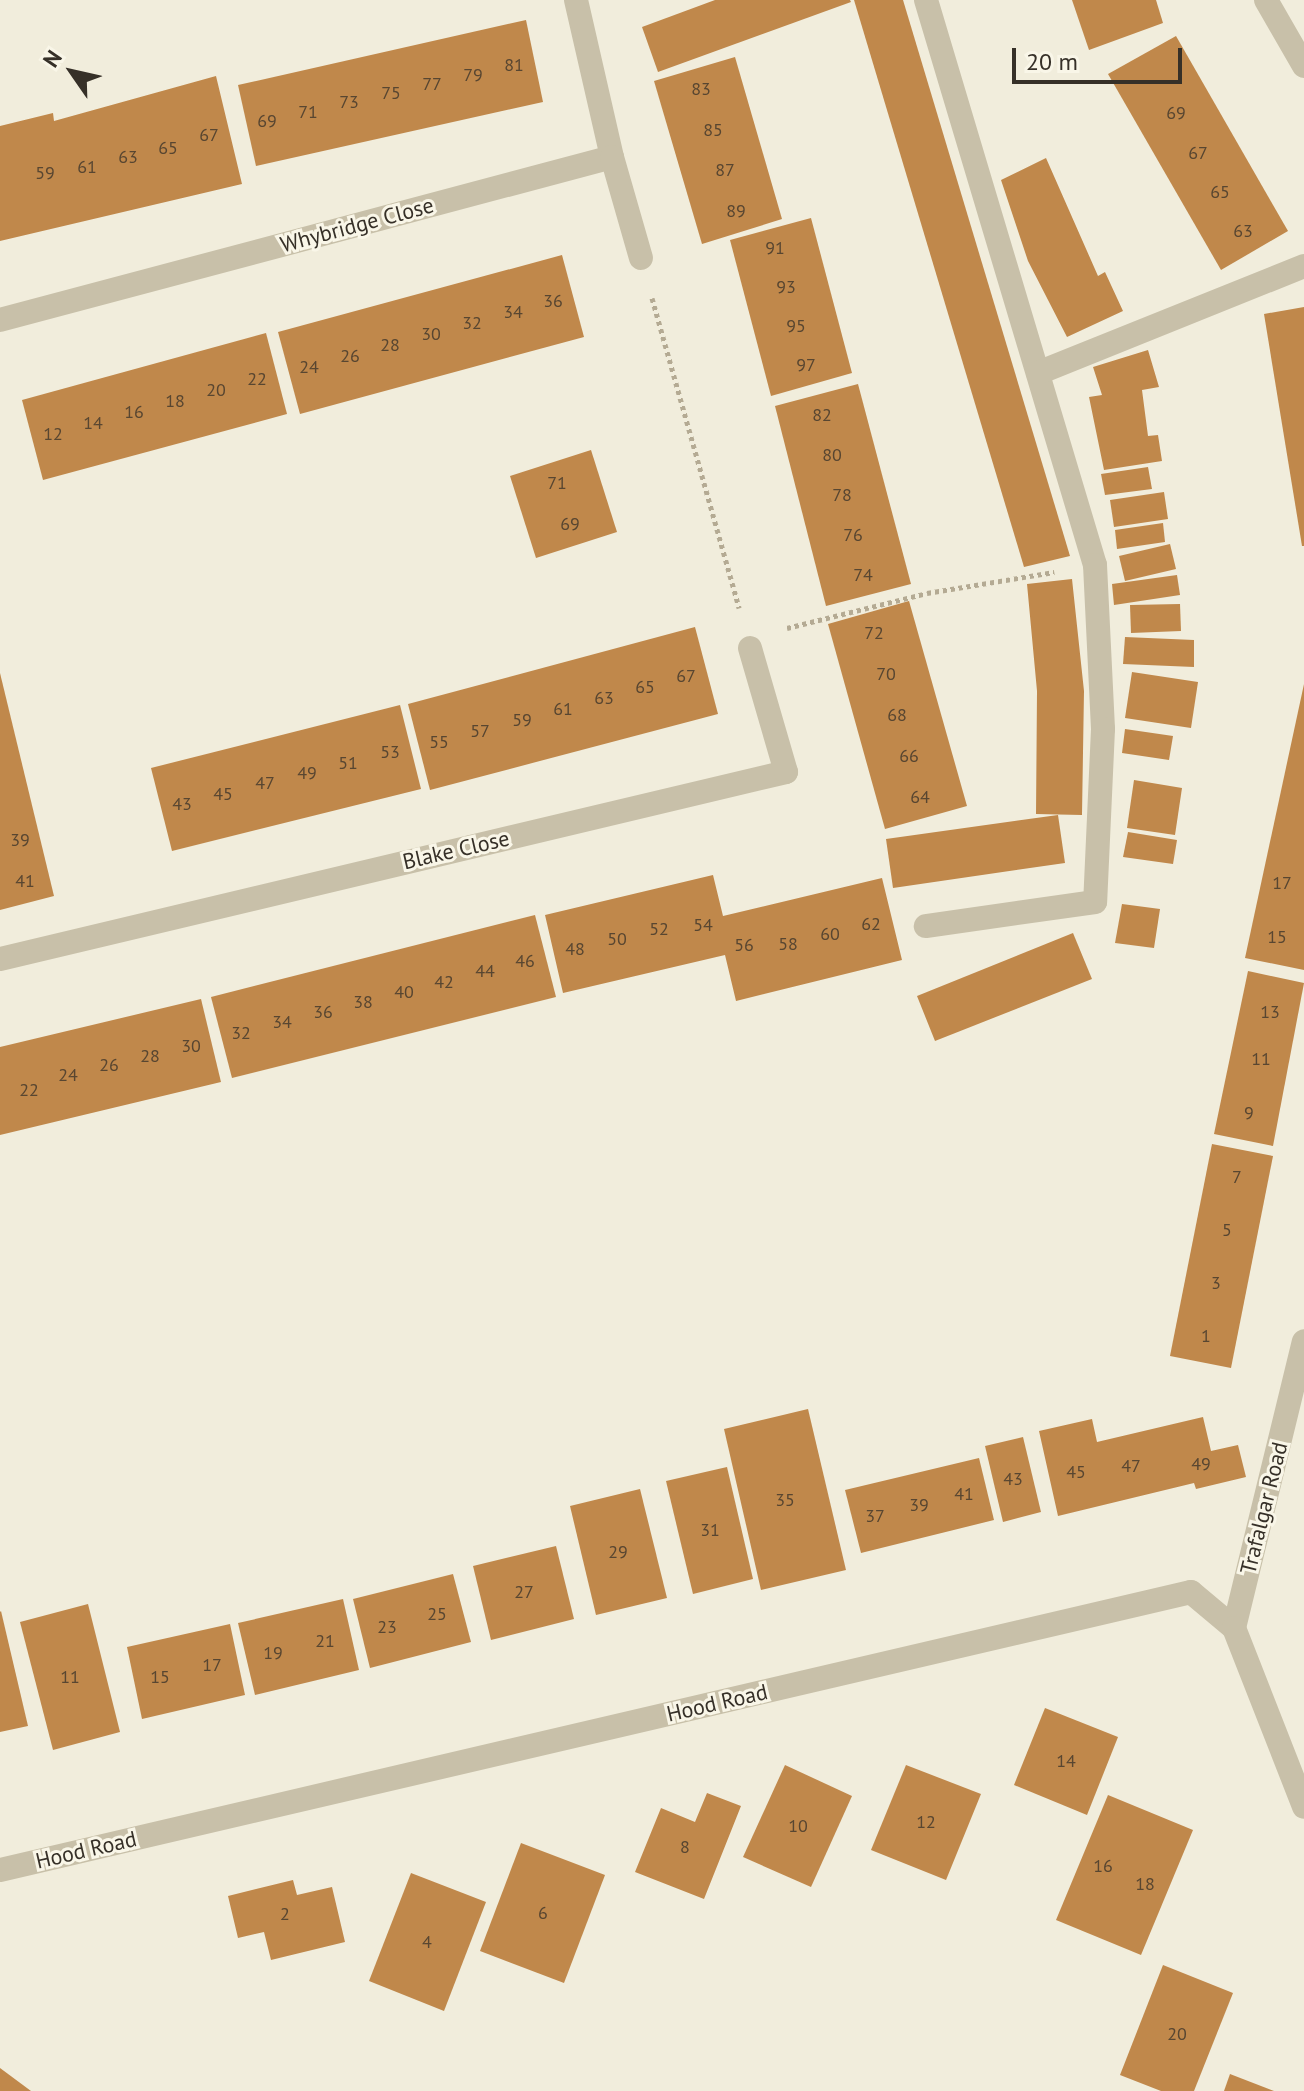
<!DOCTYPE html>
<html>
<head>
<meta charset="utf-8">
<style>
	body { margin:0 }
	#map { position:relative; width:1304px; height:2091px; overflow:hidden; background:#f1eddc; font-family:"PT Sans",sans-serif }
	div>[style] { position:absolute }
	.building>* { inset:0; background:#c0884b }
	.path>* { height:5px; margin-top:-2.5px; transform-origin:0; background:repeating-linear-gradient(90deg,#b4aa93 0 4px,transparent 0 8px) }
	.minor>* { height:24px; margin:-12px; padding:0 12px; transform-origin:12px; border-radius:12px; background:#c8c0a9 }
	span { translate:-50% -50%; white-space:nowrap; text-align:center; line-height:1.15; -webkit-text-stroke:6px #f9f6e8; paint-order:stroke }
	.number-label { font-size:18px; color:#584631 }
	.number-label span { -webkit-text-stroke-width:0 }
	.street-label { font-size:22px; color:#363028 }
	.north { position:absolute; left:32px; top:32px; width:80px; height:80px; -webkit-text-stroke:6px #f9f6e8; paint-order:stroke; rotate:304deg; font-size:22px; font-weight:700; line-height:32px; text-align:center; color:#363028 }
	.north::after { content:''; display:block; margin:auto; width:28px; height:36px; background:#363028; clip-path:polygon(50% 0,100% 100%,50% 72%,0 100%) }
	.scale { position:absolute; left:1012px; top:48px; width:170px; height:36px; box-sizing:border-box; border:4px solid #363028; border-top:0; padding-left:10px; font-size:24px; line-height:28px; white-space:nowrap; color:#363028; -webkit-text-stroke:6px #f9f6e8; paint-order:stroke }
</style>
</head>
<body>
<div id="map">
	<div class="building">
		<div style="clip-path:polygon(715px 0,850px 0,851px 2px,658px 72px,642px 27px)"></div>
		<div style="clip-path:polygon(854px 0,903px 0,1070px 556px,1024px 567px)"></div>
		<div style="clip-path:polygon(1072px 0,1156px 0,1163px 23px,1089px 50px)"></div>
		<div style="clip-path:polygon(526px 20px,543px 102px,256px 166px,238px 85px)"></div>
		<div style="clip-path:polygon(1176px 36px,1288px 231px,1221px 270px,1108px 74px)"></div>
		<div style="clip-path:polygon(735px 57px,782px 219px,702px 244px,654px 81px)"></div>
		<div style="clip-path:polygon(216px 76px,242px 184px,0 241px,0 126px,53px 113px,54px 121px)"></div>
		<div style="clip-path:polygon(1046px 158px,1098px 276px,1105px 272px,1123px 311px,1067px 337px,1028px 261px,1001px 180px)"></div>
		<div style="clip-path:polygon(811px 218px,852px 373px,771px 396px,730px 240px)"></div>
		<div style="clip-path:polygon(562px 255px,584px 337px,300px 414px,278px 332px)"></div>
		<div style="clip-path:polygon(1304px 307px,1304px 546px,1302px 546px,1264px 314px)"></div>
		<div style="clip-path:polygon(266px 333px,287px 414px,43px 480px,22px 400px)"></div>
		<div style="clip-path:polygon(1148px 350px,1159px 387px,1142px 390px,1148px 436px,1158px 435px,1162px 461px,1104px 470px,1089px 397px,1102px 395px,1093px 367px)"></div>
		<div style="clip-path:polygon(858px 384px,911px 584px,826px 606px,775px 406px)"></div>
		<div style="clip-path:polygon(591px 450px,617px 532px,536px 558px,510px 476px)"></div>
		<div style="clip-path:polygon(1148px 467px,1152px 489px,1105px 495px,1101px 474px)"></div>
		<div style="clip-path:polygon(1164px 492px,1168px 519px,1114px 527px,1110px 500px)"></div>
		<div style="clip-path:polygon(1163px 523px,1165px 542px,1117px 549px,1115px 530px)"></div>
		<div style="clip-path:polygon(1170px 544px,1176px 569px,1125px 581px,1119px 556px)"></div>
		<div style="clip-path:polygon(1177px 575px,1180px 595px,1114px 605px,1112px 584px)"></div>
		<div style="clip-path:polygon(1072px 579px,1084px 691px,1082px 815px,1036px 814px,1037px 691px,1027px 584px)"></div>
		<div style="clip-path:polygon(909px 601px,967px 806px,885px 829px,828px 624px)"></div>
		<div style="clip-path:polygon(1180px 604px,1181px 631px,1131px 633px,1130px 605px)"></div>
		<div style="clip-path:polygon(695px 627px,718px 714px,430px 790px,408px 704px)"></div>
		<div style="clip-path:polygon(1125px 637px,1194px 640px,1194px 667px,1123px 664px)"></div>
		<div style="clip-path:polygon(1132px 672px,1198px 682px,1191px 728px,1125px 718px)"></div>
		<div style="clip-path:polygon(0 673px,54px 896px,0 910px)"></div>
		<div style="clip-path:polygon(1304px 684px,1304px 970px,1245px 958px)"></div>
		<div style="clip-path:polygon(400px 705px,421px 789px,172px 851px,151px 768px)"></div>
		<div style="clip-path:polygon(1125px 729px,1173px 736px,1169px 760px,1122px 753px)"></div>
		<div style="clip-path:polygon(1134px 780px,1182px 788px,1175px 835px,1127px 828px)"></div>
		<div style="clip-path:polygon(1058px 815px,1065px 863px,893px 888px,886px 839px)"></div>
		<div style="clip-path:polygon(1128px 832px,1177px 840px,1173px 864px,1123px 857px)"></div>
		<div style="clip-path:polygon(713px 875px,723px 916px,882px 878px,902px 960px,736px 1001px,725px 955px,563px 993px,545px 915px)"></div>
		<div style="clip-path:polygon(1122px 904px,1160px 909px,1154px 948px,1115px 943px)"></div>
		<div style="clip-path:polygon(535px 915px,556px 997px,232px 1078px,211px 997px)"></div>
		<div style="clip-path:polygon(1073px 933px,1092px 979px,935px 1041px,917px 996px)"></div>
		<div style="clip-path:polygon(1248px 971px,1304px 983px,1273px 1146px,1214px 1134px)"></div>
		<div style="clip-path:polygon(201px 999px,221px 1082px,0 1135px,0 1047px)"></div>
		<div style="clip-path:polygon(1212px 1144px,1273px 1156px,1231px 1368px,1170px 1356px)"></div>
		<div style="clip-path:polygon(808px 1409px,846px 1570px,761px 1590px,724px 1429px)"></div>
		<div style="clip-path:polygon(1203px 1417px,1211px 1451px,1238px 1445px,1246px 1477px,1196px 1489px,1194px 1483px,1058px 1516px,1039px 1431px,1092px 1419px,1097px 1442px)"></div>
		<div style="clip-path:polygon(1023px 1437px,1041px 1512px,1003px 1522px,985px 1446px)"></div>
		<div style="clip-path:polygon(979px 1458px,994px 1520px,861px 1553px,845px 1490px)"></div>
		<div style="clip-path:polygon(727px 1467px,753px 1579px,693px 1594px,666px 1481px)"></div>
		<div style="clip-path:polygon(640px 1489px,667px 1598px,596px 1615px,570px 1506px)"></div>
		<div style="clip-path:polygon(556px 1546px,574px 1619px,491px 1640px,473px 1566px)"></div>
		<div style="clip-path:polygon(453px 1574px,471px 1642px,370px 1668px,353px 1599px)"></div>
		<div style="clip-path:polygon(343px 1599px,359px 1670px,255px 1695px,238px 1623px)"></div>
		<div style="clip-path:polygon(88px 1604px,120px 1732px,53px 1750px,20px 1622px)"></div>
		<div style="clip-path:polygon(1px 1611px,28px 1726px,0 1732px,0 1612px)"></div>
		<div style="clip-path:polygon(230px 1624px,245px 1695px,142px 1719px,127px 1647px)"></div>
		<div style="clip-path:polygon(1045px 1708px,1118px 1737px,1087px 1815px,1014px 1785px)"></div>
		<div style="clip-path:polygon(785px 1765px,852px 1796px,811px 1887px,743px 1857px)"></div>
		<div style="clip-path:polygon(906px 1765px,981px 1794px,946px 1880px,871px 1850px)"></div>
		<div style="clip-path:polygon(707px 1793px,741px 1806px,704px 1899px,635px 1872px,661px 1808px,695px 1822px)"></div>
		<div style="clip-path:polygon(1108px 1795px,1193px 1830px,1141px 1955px,1056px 1920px)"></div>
		<div style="clip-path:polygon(521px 1843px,605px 1875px,564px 1983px,480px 1951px)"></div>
		<div style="clip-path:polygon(411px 1873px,486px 1902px,444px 2011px,369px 1981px)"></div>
		<div style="clip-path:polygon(293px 1880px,297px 1895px,332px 1887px,345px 1942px,271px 1960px,264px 1932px,238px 1938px,228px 1896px)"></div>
		<div style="clip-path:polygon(1163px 1965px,1233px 1993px,1194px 2091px,1161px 2091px,1120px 2075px)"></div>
		<div style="clip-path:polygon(0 2068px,31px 2091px,0 2091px)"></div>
		<div style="clip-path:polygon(1230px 2074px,1274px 2091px,1224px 2091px)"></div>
	</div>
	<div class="path">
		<div style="left:652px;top:298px;width:322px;rotate:74.3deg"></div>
		<div style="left:787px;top:628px;width:144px;rotate:-14deg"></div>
		<div style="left:927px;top:593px;width:129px;rotate:-9.4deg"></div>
	</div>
	<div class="minor">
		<div style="left:576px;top:0;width:161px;rotate:77.1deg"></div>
		<div style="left:926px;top:0;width:590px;rotate:73.35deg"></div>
		<div style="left:1095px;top:565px;width:164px;rotate:87.2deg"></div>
		<div style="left:1103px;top:729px;width:173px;rotate:92.6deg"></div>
		<div style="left:1095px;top:902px;width:171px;rotate:171.9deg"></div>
		<div style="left:1266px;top:0;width:76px;rotate:60.1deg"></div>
		<div style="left:0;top:320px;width:633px;rotate:-14.91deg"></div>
		<div style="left:612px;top:157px;width:105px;rotate:74deg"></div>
		<div style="left:1038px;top:373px;width:287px;rotate:-21.9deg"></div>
		<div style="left:0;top:959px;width:808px;rotate:-13.38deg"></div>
		<div style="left:786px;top:772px;width:129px;rotate:-106.2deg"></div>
		<div style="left:1234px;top:1628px;width:295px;rotate:-76.3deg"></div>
		<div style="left:0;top:1870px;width:1223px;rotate:-13.14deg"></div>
		<div style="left:1191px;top:1592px;width:56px;rotate:39.9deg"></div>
		<div style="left:1234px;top:1628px;width:192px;rotate:68.6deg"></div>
	</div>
	<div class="number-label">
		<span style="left:514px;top:65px">81</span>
		<span style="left:473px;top:75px">79</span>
		<span style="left:432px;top:84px">77</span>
		<span style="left:701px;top:89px">83</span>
		<span style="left:391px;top:93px">75</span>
		<span style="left:349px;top:102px">73</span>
		<span style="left:308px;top:112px">71</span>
		<span style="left:1176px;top:113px">69</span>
		<span style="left:267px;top:121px">69</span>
		<span style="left:713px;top:130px">85</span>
		<span style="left:209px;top:135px">67</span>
		<span style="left:168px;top:148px">65</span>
		<span style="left:1198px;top:153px">67</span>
		<span style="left:128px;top:157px">63</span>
		<span style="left:87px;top:167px">61</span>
		<span style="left:725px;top:170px">87</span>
		<span style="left:45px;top:173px">59</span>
		<span style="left:1220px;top:192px">65</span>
		<span style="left:736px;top:211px">89</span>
		<span style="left:1243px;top:231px">63</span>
		<span style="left:775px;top:248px">91</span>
		<span style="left:786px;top:287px">93</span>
		<span style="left:553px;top:301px">36</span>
		<span style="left:513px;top:312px">34</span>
		<span style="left:472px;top:323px">32</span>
		<span style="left:796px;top:326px">95</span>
		<span style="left:431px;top:334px">30</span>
		<span style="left:390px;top:345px">28</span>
		<span style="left:350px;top:356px">26</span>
		<span style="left:806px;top:365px">97</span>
		<span style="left:309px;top:367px">24</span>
		<span style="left:257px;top:379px">22</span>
		<span style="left:216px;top:390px">20</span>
		<span style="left:175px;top:401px">18</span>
		<span style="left:134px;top:412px">16</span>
		<span style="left:822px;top:415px">82</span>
		<span style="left:93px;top:423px">14</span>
		<span style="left:53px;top:434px">12</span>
		<span style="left:832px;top:455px">80</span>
		<span style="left:557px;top:483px">71</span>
		<span style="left:842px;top:495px">78</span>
		<span style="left:570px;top:524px">69</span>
		<span style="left:853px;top:535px">76</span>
		<span style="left:863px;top:575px">74</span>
		<span style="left:874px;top:633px">72</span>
		<span style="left:886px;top:674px">70</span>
		<span style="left:686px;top:676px">67</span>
		<span style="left:645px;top:687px">65</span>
		<span style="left:604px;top:698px">63</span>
		<span style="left:563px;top:709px">61</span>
		<span style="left:897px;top:715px">68</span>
		<span style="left:522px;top:720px">59</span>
		<span style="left:480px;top:731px">57</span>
		<span style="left:439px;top:742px">55</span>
		<span style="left:390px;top:752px">53</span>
		<span style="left:909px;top:756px">66</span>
		<span style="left:348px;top:763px">51</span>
		<span style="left:307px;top:773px">49</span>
		<span style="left:265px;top:783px">47</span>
		<span style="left:223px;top:794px">45</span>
		<span style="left:920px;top:797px">64</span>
		<span style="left:182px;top:804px">43</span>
		<span style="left:20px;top:840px">39</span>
		<span style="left:25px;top:881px">41</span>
		<span style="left:1282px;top:883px">17</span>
		<span style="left:871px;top:924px">62</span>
		<span style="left:703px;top:925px">54</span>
		<span style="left:659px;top:929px">52</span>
		<span style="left:830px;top:934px">60</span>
		<span style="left:1277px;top:937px">15</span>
		<span style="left:617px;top:939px">50</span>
		<span style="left:788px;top:944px">58</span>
		<span style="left:744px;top:945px">56</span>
		<span style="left:575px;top:949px">48</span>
		<span style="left:525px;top:961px">46</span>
		<span style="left:485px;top:971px">44</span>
		<span style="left:444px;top:982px">42</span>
		<span style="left:404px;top:992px">40</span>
		<span style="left:363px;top:1002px">38</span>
		<span style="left:323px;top:1012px">36</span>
		<span style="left:1270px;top:1012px">13</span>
		<span style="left:282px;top:1022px">34</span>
		<span style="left:241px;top:1033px">32</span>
		<span style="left:191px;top:1046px">30</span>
		<span style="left:150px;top:1056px">28</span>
		<span style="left:1261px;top:1059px">11</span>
		<span style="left:109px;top:1065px">26</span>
		<span style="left:68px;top:1075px">24</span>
		<span style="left:29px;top:1090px">22</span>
		<span style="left:1249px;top:1113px">9</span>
		<span style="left:1237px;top:1177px">7</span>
		<span style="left:1227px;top:1230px">5</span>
		<span style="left:1216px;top:1283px">3</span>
		<span style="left:1206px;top:1336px">1</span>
		<span style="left:1201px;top:1464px">49</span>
		<span style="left:1131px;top:1466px">47</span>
		<span style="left:1076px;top:1472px">45</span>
		<span style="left:1013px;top:1479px">43</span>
		<span style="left:964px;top:1494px">41</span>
		<span style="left:785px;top:1500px">35</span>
		<span style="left:919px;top:1505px">39</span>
		<span style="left:875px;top:1516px">37</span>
		<span style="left:710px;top:1530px">31</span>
		<span style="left:618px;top:1552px">29</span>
		<span style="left:524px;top:1592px">27</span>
		<span style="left:437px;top:1614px">25</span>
		<span style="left:387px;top:1627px">23</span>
		<span style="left:325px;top:1641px">21</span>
		<span style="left:273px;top:1653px">19</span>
		<span style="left:212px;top:1665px">17</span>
		<span style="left:70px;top:1677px">11</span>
		<span style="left:160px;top:1677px">15</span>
		<span style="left:1066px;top:1761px">14</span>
		<span style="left:926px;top:1822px">12</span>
		<span style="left:798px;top:1826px">10</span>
		<span style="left:685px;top:1847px">8</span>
		<span style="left:1103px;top:1866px">16</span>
		<span style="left:1145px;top:1884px">18</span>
		<span style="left:543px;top:1913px">6</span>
		<span style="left:285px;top:1914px">2</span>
		<span style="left:427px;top:1942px">4</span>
		<span style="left:1177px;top:2034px">20</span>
	</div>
	<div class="street-label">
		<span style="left:357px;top:225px;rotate:-15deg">Whybridge Close</span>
		<span style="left:456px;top:850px;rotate:-13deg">Blake Close</span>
		<span style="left:1264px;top:1508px;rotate:-76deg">Trafalgar Road</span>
		<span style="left:717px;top:1703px;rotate:-13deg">Hood Road</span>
		<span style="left:86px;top:1850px;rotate:-13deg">Hood Road</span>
	</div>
	<div class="north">N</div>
	<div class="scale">20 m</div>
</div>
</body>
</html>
